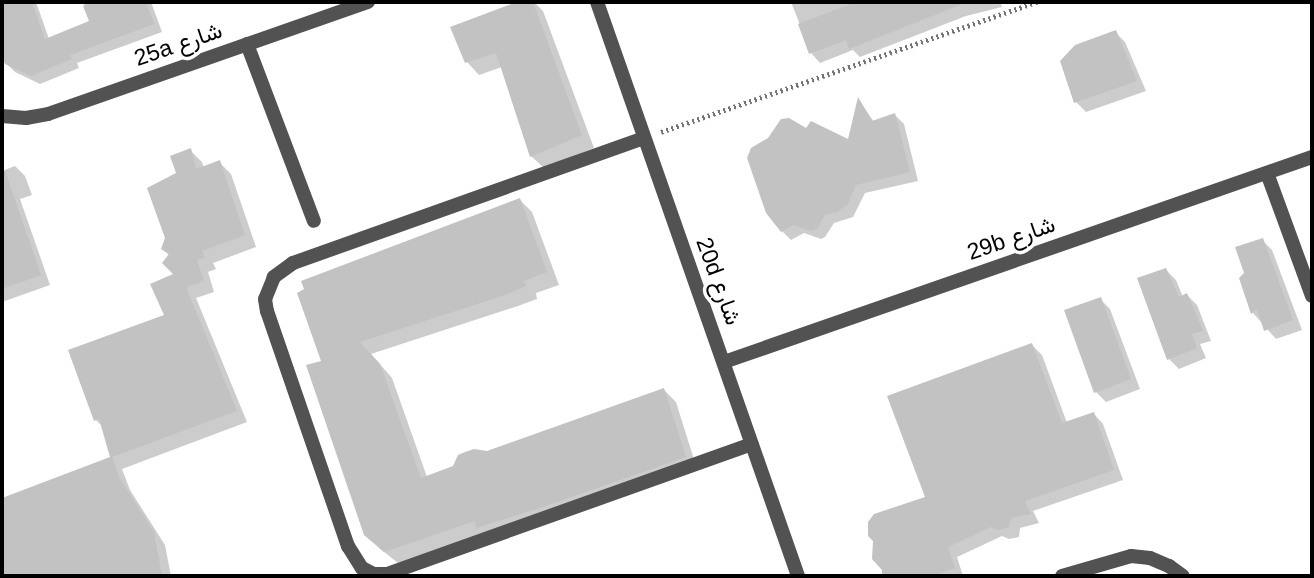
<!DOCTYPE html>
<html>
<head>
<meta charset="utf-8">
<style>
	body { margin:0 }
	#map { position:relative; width:1314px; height:578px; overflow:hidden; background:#fff; font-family:Helvetica,Vazirmatn,sans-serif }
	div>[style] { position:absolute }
	.shadow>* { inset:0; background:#0003 }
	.building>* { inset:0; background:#c2c2c2 }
	.path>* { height:4.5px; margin-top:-2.25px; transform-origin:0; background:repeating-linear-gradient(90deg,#747474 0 2px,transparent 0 5.5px) }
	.lane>* { height:14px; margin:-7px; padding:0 7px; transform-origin:7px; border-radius:7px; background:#525252 }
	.street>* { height:14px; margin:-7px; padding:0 7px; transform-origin:7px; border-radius:7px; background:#525252 }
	span { translate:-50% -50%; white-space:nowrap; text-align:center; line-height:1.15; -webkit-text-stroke:7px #fff; paint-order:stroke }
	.street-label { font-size:23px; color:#000 }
	.frame { position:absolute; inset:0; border:4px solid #000; pointer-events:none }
</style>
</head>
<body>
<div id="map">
	<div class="shadow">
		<div style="clip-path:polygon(2px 2px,36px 2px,49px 39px,91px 22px,83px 2px,151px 2px,162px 32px,77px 63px,79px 68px,40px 84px,15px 72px,6px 63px,2px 53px)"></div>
		<div style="clip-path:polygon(522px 2px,534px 2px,543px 11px,594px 148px,544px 168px,531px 156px,502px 67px,479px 75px,467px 62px,452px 28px)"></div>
		<div style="clip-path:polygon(791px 2px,1000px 2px,1002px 7px,966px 16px,860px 57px,853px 50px,820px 63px,811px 53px)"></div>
		<div style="clip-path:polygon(1115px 32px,1125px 42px,1146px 91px,1086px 112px,1076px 102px)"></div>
		<div style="clip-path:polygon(859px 100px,874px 122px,895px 115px,904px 124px,918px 181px,865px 193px,853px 217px,834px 223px,825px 237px,821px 239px,804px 233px,791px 240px,782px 231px,806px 130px,850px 142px)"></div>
		<div style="clip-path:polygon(190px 150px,202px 162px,204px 168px,219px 162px,231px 174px,256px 247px,213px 263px,216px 269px,208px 272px,214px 292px,196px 298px,247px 422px,122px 469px,130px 490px,165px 545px,171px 576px,2px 576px,2px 500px,112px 458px,103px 427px,96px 420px,167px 316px,176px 275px,170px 256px,163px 249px,178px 174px)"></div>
		<div style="clip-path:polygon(15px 166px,25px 176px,32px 195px,20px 199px,50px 285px,2px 302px,2px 171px)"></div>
		<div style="clip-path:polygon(520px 200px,532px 212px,559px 285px,536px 293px,537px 299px,518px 306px,371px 354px,392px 378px,427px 477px,664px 390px,676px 402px,697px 469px,398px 563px,379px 548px,324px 362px)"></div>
		<div style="clip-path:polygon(1262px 240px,1272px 250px,1302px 330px,1276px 339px,1253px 313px,1241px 279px)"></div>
		<div style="clip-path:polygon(1166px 270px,1176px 280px,1183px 297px,1187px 295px,1197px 305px,1211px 341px,1200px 344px,1206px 358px,1179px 369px,1169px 359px)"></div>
		<div style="clip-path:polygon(1100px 299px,1110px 309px,1140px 389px,1106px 402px,1096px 392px)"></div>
		<div style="clip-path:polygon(1032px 345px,1042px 355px,1067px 423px,1094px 414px,1103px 424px,1123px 480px,1033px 511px,1039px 523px,1020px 528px,1019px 537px,1009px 539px,1002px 536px,957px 557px,963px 576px,884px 576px,884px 569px,927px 498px)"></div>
	</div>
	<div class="building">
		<div style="clip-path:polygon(2px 2px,32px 2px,45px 39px,89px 21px,83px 6px,94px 2px,146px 2px,154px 24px,70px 55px,72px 59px,31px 76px,5px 64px,2px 57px)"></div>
		<div style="clip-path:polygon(517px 2px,533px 2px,582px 135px,530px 157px,496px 53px,465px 63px,450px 27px)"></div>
		<div style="clip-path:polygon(856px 2px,965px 2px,965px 3px,849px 49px,846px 40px,809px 54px,798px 24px)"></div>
		<div style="clip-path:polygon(1116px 30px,1137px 81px,1074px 103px,1060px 61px,1075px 45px)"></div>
		<div style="clip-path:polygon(858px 97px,872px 121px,895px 113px,910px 172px,856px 185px,848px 204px,837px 212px,825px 215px,817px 229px,810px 231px,794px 225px,781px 232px,766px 213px,747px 158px,751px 148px,768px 138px,781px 119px,789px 118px,806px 128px,811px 121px,848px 139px)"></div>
		<div style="clip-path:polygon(191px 148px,196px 169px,220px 160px,245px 235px,202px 251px,205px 258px,197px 260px,204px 281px,186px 287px,237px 411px,112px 457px,119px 477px,154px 532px,162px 576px,2px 576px,2px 498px,110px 457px,99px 419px,94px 421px,68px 350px,164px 315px,150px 284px,173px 274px,162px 263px,169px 254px,161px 249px,165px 238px,147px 188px,176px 173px,170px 156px)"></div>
		<div style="clip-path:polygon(2px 171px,5px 171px,41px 275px,2px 289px)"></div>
		<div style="clip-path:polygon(520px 198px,547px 272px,524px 281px,526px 286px,505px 295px,360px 342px,380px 364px,421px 478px,453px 466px,458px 455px,465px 452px,474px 449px,487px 451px,664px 388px,686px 457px,540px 508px,476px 528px,475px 521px,384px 552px,364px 535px,306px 365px,321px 361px,297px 293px,304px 289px,301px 281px)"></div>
		<div style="clip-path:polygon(1263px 238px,1293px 320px,1264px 331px,1257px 309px,1251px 314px,1239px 278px,1244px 273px,1235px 247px)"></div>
		<div style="clip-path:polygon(1166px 268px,1179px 297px,1187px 293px,1203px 331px,1192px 334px,1197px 348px,1167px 360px,1137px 278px)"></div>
		<div style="clip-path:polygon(1101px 297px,1131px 379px,1094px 393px,1064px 310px)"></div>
		<div style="clip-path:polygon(1032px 343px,1062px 423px,1094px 412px,1114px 470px,1025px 501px,1031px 514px,1011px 518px,1009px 527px,998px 530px,991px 527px,948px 547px,955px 568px,932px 576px,882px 576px,882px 570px,872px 559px,873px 541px,868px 536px,868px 522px,874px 514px,925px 497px,887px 396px)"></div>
	</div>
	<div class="path">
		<div style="left:661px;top:132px;width:398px;rotate:-19.1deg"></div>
	</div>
	<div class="lane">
		<div style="left:1267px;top:173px;width:131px;rotate:69.9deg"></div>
	</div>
	<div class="street">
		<div style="left:597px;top:2px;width:608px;rotate:70.7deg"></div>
		<div style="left:247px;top:44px;width:189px;rotate:69.3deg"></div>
		<div style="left:2px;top:116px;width:24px;rotate:5deg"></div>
		<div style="left:26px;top:118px;width:22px;rotate:-10deg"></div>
		<div style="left:48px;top:114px;width:339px;rotate:-19.3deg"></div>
		<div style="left:644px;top:138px;width:373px;rotate:160.4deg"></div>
		<div style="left:293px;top:263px;width:24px;rotate:144deg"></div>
		<div style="left:274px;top:277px;width:24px;rotate:112deg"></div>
		<div style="left:265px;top:299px;width:12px;rotate:81deg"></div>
		<div style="left:267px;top:311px;width:249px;rotate:71deg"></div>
		<div style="left:348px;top:546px;width:26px;rotate:58deg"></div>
		<div style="left:362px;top:568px;width:13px;rotate:27deg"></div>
		<div style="left:374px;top:574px;width:13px"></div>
		<div style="left:387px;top:574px;width:387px;rotate:-19.6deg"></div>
		<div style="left:724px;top:362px;width:623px;rotate:-19.22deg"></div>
		<div style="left:1062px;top:576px;width:72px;rotate:-16.2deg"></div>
		<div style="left:1131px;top:556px;width:19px;rotate:6deg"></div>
		<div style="left:1150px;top:558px;width:21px;rotate:23deg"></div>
		<div style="left:1169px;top:566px;width:17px;rotate:36deg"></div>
	</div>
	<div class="street-label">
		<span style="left:178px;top:44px;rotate:-19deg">25a شارع</span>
		<span style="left:1011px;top:238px;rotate:-19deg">29b شارع</span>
		<span style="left:719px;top:281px;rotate:70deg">20d شارع</span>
	</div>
	<div class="frame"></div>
</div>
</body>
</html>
